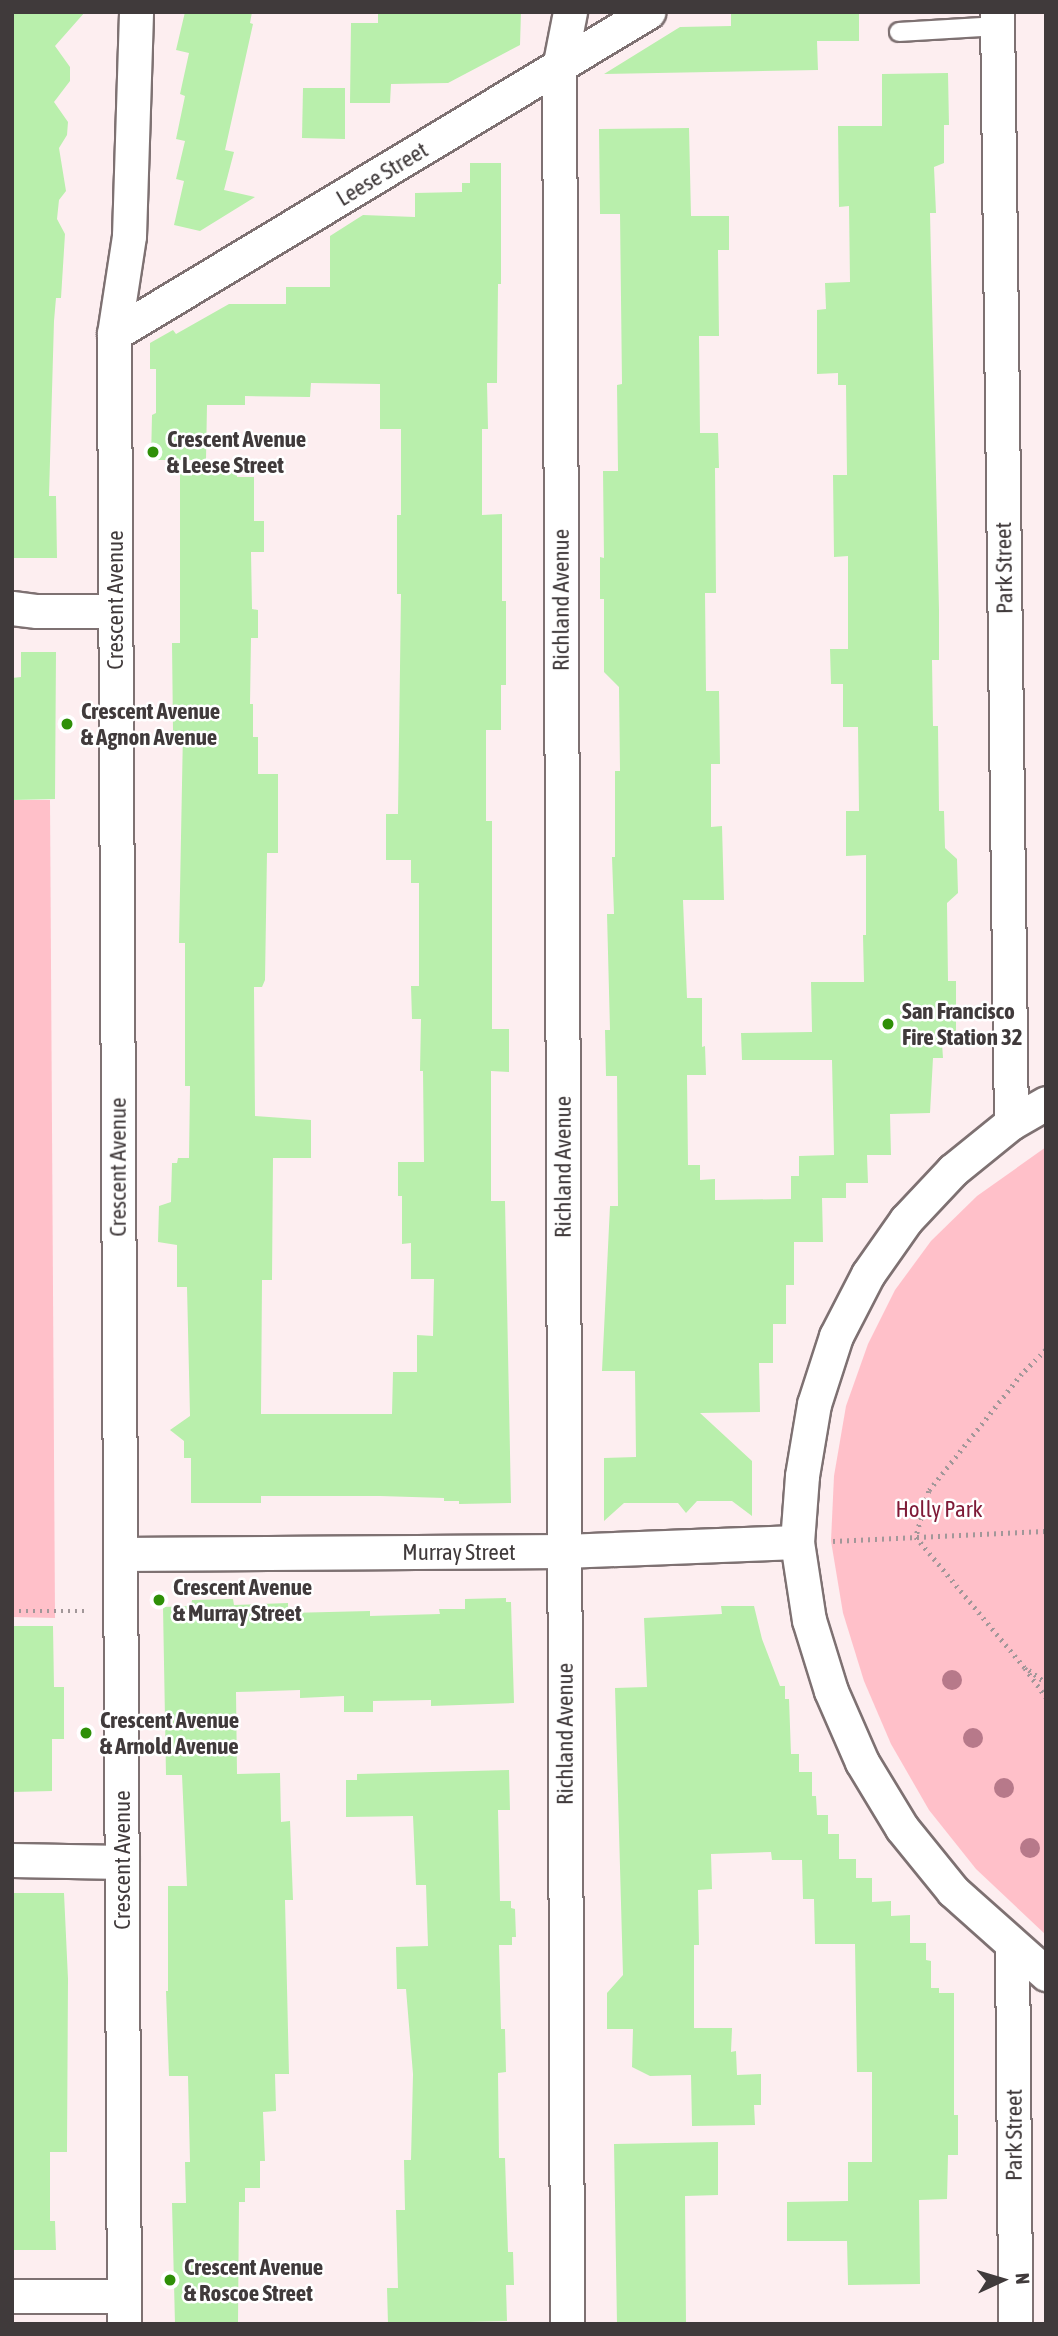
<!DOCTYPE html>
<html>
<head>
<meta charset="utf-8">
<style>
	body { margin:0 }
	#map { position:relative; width:1058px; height:2336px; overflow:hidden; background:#fdeef0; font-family:"Asap Condensed",sans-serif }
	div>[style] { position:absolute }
	.green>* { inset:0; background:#ffc0c9 }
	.building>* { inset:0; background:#b9efac }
	.path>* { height:4.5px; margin-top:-2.25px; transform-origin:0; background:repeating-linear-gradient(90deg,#a29799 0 2px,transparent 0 7px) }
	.roads { filter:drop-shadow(2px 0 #7e7172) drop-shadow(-2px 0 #7e7172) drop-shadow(0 2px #7e7172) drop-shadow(0 -2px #7e7172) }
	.service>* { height:18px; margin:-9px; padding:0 9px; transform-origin:9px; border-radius:9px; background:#fff }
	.minor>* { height:33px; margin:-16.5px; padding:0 16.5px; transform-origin:16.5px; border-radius:16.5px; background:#fff }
	.trees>* { width:20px; height:20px; margin:-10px; border-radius:50%; background:#b7798a }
	.dots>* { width:19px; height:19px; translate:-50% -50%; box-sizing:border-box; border:4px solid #fff; border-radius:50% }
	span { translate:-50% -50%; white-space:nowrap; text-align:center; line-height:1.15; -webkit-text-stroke:5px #fff; paint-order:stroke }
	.street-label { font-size:23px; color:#403a3b }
	.poi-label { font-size:23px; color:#403a3b; font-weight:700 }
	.left { translate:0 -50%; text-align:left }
	.park-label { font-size:23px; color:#7e1a37 }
	.frame { position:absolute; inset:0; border:14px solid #403a3b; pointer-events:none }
	.north { position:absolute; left:967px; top:2245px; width:70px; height:70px; -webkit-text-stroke:5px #fff; paint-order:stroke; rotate:86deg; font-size:19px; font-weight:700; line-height:28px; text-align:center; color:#403a3b }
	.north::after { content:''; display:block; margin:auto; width:24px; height:32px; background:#403a3b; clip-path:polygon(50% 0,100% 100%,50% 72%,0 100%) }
</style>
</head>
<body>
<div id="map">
	<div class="green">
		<div style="clip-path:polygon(12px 800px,50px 800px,55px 1618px,12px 1617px)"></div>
		<div style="clip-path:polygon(1046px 1147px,1046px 1935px,976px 1869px,929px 1810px,891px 1744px,864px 1681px,843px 1613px,831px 1541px,834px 1476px,846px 1406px,868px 1344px,895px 1290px,931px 1241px,977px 1196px)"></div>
	</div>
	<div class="building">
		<div style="clip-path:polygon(12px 12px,85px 12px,55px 46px,70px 67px,70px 81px,54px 102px,68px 122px,67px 135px,59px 148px,66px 191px,59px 200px,57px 219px,65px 234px,61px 298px,56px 298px,54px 321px,49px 496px,56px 496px,57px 558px,12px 558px)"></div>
		<div style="clip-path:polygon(185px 12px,252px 12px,250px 23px,253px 24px,225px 150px,234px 152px,224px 190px,255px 197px,200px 231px,174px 225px,184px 181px,176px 179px,185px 141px,176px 139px,185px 96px,180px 94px,189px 53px,176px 50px)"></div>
		<div style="clip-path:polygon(378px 12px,521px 12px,520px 45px,448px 83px,391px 84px,390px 103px,350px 103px,351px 23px,378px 23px)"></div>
		<div style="clip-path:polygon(731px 12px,859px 12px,859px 41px,817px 41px,818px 70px,604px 74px,680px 27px,731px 26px)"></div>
		<div style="clip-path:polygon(948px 73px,949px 125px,944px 125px,944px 163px,934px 167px,936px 213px,930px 213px,939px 610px,939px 660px,932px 660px,933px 726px,938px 726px,939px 811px,944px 811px,945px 848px,957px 859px,958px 893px,947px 903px,948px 981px,956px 981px,956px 1042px,942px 1043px,943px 1058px,933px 1058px,930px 1113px,890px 1114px,891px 1155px,867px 1155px,868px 1183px,846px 1183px,846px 1198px,822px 1198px,823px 1242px,794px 1242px,794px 1285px,786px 1285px,786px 1324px,773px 1324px,773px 1363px,759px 1363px,760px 1412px,700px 1413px,752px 1461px,752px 1516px,732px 1501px,697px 1501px,686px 1513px,678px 1503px,624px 1503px,604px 1521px,604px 1458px,636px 1457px,635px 1371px,602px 1371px,610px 1206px,618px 1206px,617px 1076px,606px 1076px,605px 1030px,610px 1030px,607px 914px,614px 914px,612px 857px,615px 857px,615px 771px,620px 771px,619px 687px,604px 672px,604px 599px,600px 599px,600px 557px,604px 558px,603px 471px,618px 471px,617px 385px,622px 384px,620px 214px,600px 214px,599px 129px,689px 128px,691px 216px,729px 216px,729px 250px,718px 250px,719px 336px,699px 336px,700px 433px,718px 433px,719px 468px,715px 468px,716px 593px,705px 593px,706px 691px,719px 691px,720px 764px,711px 764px,711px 827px,722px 826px,724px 900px,683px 900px,687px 998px,702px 998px,702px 1047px,705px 1046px,706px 1075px,687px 1075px,688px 1165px,700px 1165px,700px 1180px,715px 1179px,715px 1200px,791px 1199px,791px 1176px,799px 1176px,799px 1156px,834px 1155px,832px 1060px,742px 1060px,741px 1033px,812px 1032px,811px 982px,864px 982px,863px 935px,866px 935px,866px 855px,846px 856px,846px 811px,859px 811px,858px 727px,843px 727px,843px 684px,831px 684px,830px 649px,848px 649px,848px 556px,834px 557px,833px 475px,847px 475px,846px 385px,838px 385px,838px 373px,817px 374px,817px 310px,826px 309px,825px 283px,850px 282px,849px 206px,839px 207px,838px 126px,882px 126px,882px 74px)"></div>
		<div style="clip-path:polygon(303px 88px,345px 88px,345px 139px,302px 138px)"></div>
		<div style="clip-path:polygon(470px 163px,501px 163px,501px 284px,498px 284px,497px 383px,487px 383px,488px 429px,482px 429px,482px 515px,502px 514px,502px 601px,506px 601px,506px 685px,501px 685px,501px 730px,486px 730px,486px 821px,492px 821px,492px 1029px,509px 1029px,509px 1072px,491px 1071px,491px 1201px,505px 1201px,511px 1503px,459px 1504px,459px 1501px,444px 1501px,444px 1498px,380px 1496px,261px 1496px,261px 1503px,191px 1503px,191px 1458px,184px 1458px,184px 1441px,170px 1430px,190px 1416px,187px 1287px,177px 1287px,177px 1245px,158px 1242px,159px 1206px,171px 1202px,172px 1163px,177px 1163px,178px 1158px,189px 1158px,190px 1086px,185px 1086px,185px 943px,179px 943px,183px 731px,173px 731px,172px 643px,180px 643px,180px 472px,237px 472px,237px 477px,254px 477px,254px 521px,264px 521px,264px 552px,251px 552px,252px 609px,258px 610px,258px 638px,251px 638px,250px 704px,253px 704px,253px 737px,258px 737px,258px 774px,278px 774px,278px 853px,267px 853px,265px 980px,262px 987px,254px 987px,255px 1116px,311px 1120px,311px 1158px,273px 1158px,272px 1280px,262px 1280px,261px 1414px,392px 1414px,393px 1372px,417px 1372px,417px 1335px,433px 1336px,434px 1279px,411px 1279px,411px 1243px,402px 1244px,402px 1196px,398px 1196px,398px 1162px,424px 1162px,423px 1071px,420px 1071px,421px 1019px,412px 1019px,411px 986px,419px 986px,419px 883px,411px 883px,411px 860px,386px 860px,386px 814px,398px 814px,401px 594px,397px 594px,397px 515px,401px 515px,401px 429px,380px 429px,380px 384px,311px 383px,310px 397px,245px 396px,245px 405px,207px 405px,206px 460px,151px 460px,152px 415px,156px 413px,156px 369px,150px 369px,150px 343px,173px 330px,176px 334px,229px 304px,286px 304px,286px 287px,330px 287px,330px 236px,363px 215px,415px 217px,415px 193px,462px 192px,462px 183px,470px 183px)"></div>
		<div style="clip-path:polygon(21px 652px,56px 652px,55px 799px,12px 800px,12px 678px,21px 677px)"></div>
		<div style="clip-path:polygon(506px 1598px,506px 1602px,511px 1602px,514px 1703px,431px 1706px,431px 1700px,373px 1701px,373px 1712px,344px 1712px,344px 1696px,300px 1698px,300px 1690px,236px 1692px,237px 1774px,280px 1773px,281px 1822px,290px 1821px,293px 1900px,285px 1900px,289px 2074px,275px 2074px,276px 2111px,263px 2112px,265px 2161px,260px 2161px,260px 2188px,245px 2188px,245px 2202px,239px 2202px,238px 2324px,175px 2324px,172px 2203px,186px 2203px,185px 2162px,190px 2162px,188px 2076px,169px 2076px,166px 1991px,168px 1991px,168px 1886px,187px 1886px,182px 1775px,166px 1775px,163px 1607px,191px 1606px,192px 1600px,233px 1599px,234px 1605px,288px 1603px,288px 1613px,370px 1611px,370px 1616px,440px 1614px,439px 1609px,465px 1609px,465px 1599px)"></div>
		<div style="clip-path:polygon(721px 1606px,754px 1606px,762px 1639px,780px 1686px,785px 1686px,785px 1699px,789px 1699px,791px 1754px,799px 1754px,799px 1772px,812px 1772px,812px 1796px,816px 1796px,817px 1815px,828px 1815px,828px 1834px,839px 1834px,839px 1859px,856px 1859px,856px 1878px,872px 1878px,872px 1902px,891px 1901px,891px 1916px,910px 1915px,910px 1943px,926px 1943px,926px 1960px,931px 1961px,931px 1988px,939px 1988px,939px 1993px,954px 1993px,954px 2115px,958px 2115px,958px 2155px,948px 2155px,947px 2199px,919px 2200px,920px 2284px,848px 2285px,847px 2241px,787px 2241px,787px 2202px,848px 2201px,848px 2162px,872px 2162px,872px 2072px,857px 2072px,855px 1944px,815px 1944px,814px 1899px,803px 1899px,802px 1860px,772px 1860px,771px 1852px,711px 1854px,712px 1889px,698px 1890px,699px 1945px,694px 1945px,694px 2028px,732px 2028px,731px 2052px,736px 2051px,737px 2075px,761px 2074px,761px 2105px,754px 2105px,755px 2125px,692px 2126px,691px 2075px,650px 2076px,632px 2067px,633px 2029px,607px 2029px,607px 1993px,623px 1975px,615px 1688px,647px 1687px,644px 1618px,722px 1614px)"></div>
		<div style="clip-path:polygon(12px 1626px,53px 1626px,54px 1687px,64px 1687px,64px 1739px,52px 1739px,52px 1791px,12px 1792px)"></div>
		<div style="clip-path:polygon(509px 1770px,510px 1810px,498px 1810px,500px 1901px,511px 1901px,511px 1908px,515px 1909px,516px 1937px,512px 1937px,512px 1945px,499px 1945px,501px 2029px,505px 2029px,506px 2072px,498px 2073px,499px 2158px,505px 2158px,508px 2252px,513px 2252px,514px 2285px,506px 2285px,507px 2321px,388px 2324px,387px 2288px,398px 2288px,396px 2210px,405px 2210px,404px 2160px,411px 2160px,413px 2074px,406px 1989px,397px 1989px,396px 1947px,428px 1946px,426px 1885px,416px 1885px,413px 1816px,346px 1817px,346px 1780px,357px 1780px,357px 1774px)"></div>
		<div style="clip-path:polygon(12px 1893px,64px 1893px,68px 1979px,67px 2152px,50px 2152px,50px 2221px,55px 2221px,56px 2250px,12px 2250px)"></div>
		<div style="clip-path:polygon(718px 2142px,718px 2195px,685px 2196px,686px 2324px,617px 2324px,614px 2144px)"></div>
	</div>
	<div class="path">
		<div style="left:1046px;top:1350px;width:34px;rotate:135deg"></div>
		<div style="left:1022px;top:1374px;width:149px;rotate:128.5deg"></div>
		<div style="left:929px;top:1491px;width:48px;rotate:105.8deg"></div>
		<div style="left:916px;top:1537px;width:170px;rotate:50.2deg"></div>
		<div style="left:1025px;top:1668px;width:36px;rotate:54deg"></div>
		<div style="left:833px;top:1541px;width:213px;rotate:-2.7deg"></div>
		<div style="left:12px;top:1611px;width:73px"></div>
		<div style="left:1029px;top:1670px;width:21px;rotate:37deg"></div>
	</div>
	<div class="roads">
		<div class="service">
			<div style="left:899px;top:32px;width:99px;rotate:-3.5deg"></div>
		</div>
		<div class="minor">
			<div style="left:997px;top:12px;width:1111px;rotate:89.28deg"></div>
			<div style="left:114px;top:334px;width:624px;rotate:-31.09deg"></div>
			<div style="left:12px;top:608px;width:25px;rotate:7deg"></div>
			<div style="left:37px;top:611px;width:78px"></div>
			<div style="left:1046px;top:1103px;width:40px;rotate:150.3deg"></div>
			<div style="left:1011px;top:1123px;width:75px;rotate:141deg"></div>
			<div style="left:953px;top:1170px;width:69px;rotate:133.2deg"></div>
			<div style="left:906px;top:1220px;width:66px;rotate:125.1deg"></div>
			<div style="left:868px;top:1274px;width:70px;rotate:117.3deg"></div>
			<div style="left:836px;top:1336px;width:71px;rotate:107.9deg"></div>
			<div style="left:814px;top:1404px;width:73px;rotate:99.5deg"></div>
			<div style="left:802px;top:1476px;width:66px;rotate:94.3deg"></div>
			<div style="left:797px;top:1542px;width:79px;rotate:81.3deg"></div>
			<div style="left:809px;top:1620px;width:74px;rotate:72.8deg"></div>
			<div style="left:831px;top:1691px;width:77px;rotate:66.4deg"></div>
			<div style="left:862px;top:1762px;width:77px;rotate:58.8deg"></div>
			<div style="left:902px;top:1828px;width:81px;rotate:51deg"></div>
			<div style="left:953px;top:1891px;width:125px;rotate:41.7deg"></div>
			<div style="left:120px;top:1554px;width:444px;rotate:-0.4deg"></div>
			<div style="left:564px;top:1551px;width:233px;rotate:-2.2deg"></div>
			<div style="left:12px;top:1860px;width:110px;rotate:1deg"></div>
			<div style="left:1012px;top:1946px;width:378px;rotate:89.5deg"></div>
			<div style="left:12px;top:2296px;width:112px"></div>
			<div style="left:124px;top:2324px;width:1990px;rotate:-90.29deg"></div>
			<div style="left:114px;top:334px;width:99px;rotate:-81.3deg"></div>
			<div style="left:129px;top:236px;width:224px;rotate:-88.2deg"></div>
			<div style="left:567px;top:2324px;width:2256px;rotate:-90.2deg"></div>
			<div style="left:559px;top:68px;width:57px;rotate:-78.9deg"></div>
		</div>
	</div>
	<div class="trees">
		<div style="left:952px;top:1680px"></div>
		<div style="left:973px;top:1738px"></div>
		<div style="left:1004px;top:1788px"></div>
		<div style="left:1030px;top:1848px"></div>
	</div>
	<div class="dots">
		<div style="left:153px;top:452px;background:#2e8f07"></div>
		<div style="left:67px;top:724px;background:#2e8f07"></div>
		<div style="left:888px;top:1024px;background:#2e8f07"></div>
		<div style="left:159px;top:1600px;background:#2e8f07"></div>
		<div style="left:86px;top:1733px;background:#2e8f07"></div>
		<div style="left:170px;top:2280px;background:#2e8f07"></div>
	</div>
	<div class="street-label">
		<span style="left:382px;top:174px;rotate:-31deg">Leese Street</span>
		<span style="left:1004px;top:568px;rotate:-91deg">Park Street</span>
		<span style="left:115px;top:600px;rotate:-90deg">Crescent Avenue</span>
		<span style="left:561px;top:600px;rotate:-90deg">Richland Avenue</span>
		<span style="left:118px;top:1167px;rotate:-90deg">Crescent Avenue</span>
		<span style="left:563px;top:1167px;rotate:-90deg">Richland Avenue</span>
		<span style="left:459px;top:1552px">Murray Street</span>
		<span style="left:565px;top:1734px;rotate:-90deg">Richland Avenue</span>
		<span style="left:122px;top:1860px;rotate:-90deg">Crescent Avenue</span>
		<span style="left:1014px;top:2135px;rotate:-90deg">Park Street</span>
	</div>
	<div class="poi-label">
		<span class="left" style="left:167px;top:452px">Crescent Avenue<br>&amp; Leese Street</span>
		<span class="left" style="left:81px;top:724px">Crescent Avenue<br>&amp; Agnon Avenue</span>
		<span class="left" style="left:902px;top:1024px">San Francisco<br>Fire Station 32</span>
		<span class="left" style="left:173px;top:1600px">Crescent Avenue<br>&amp; Murray Street</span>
		<span class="left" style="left:100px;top:1733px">Crescent Avenue<br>&amp; Arnold Avenue</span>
		<span class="left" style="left:184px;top:2280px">Crescent Avenue<br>&amp; Roscoe Street</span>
	</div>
	<div class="park-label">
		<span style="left:939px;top:1509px">Holly Park</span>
	</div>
	<div class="frame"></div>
	<div class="north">N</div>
</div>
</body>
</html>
